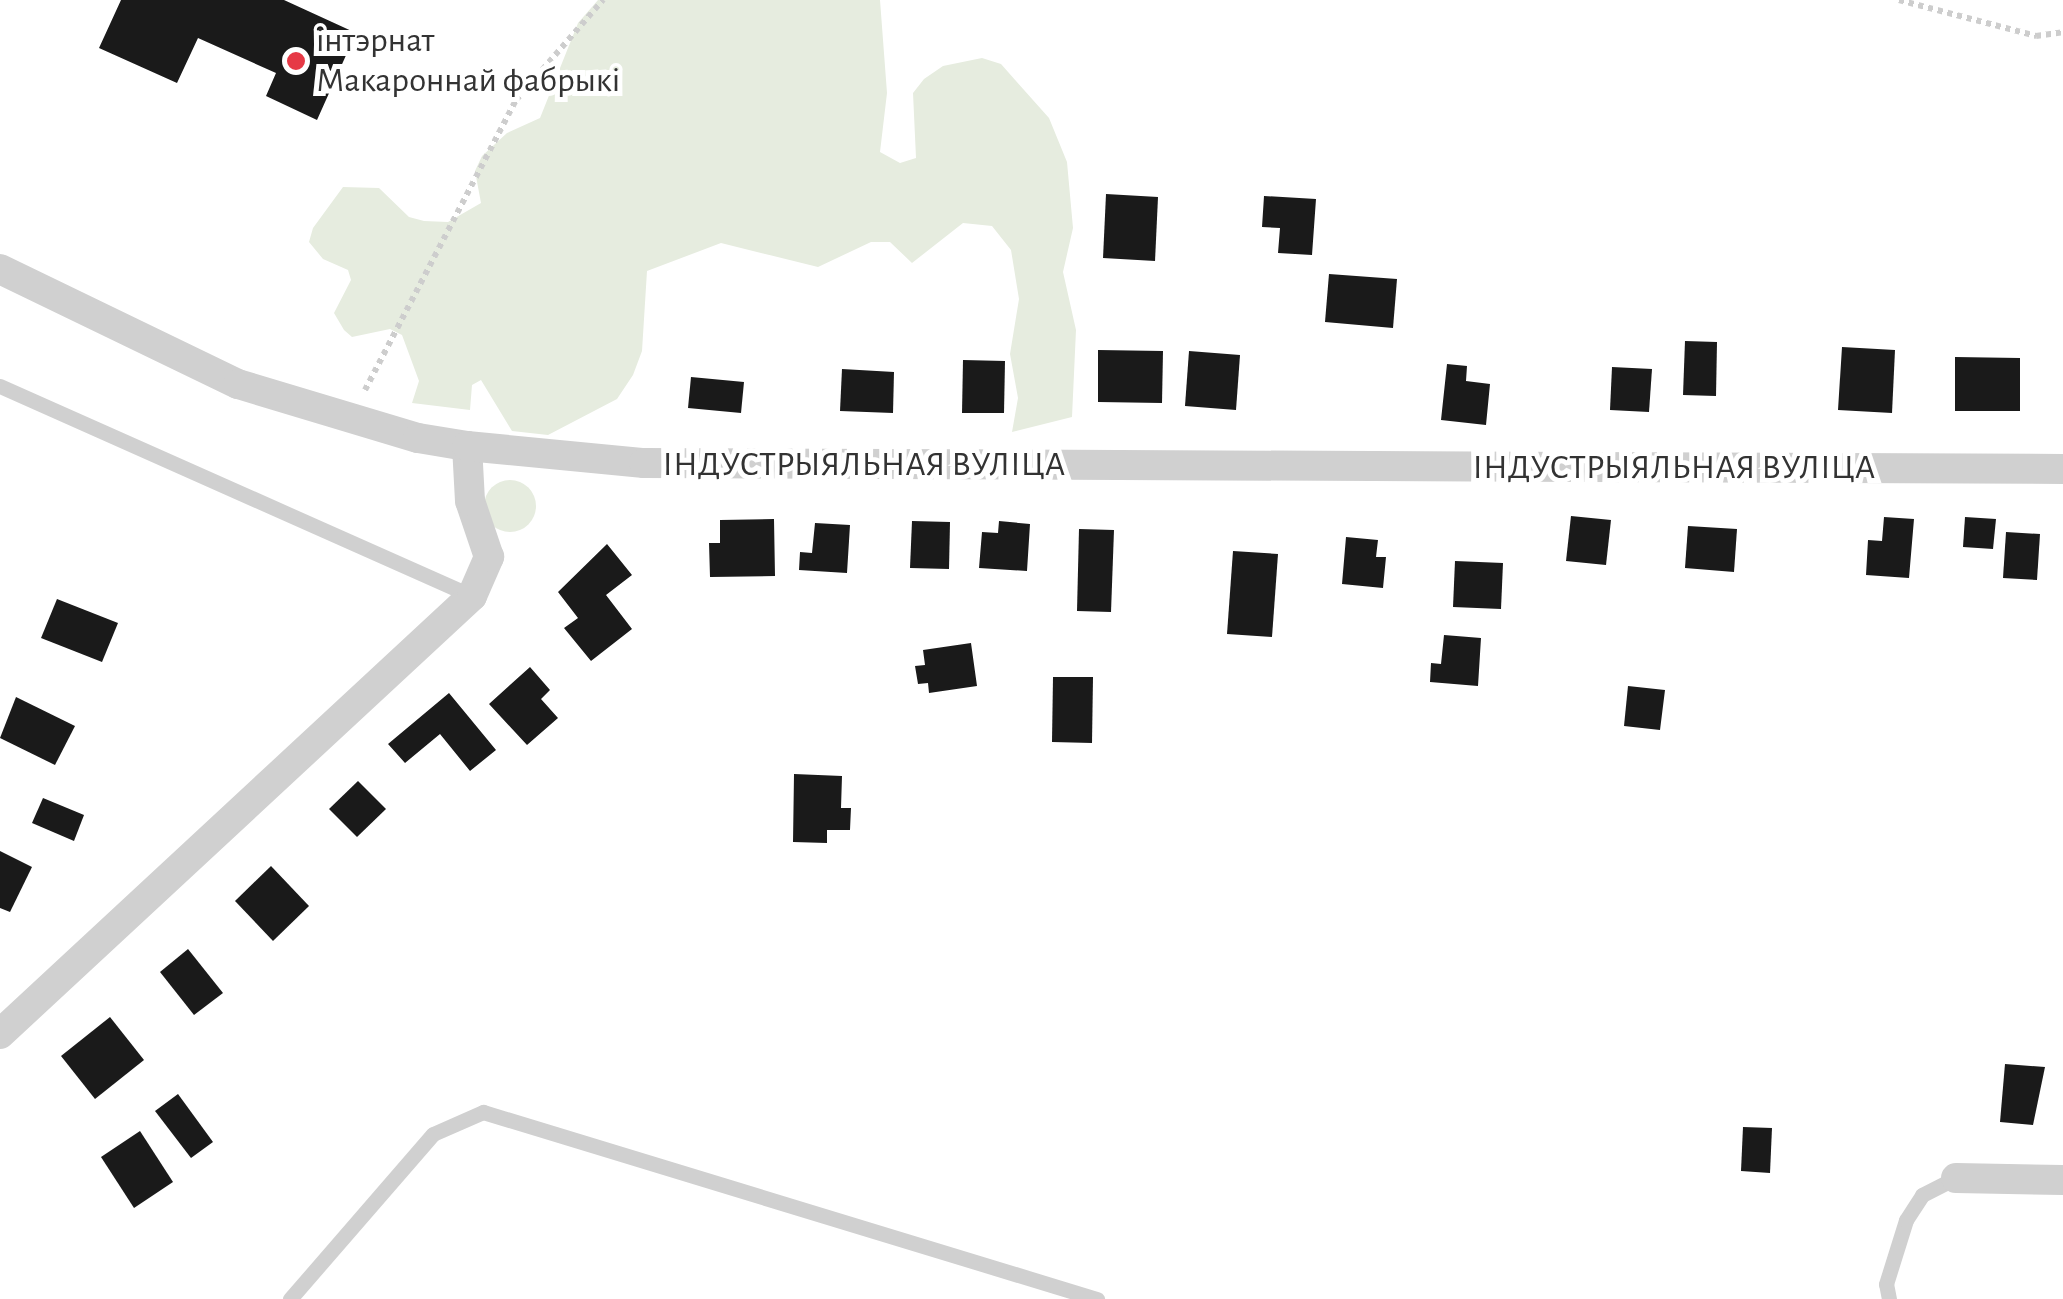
<!DOCTYPE html>
<html>
<head>
<meta charset="utf-8">
<style>
	body { margin:0 }
	#map { position:relative; width:2063px; height:1299px; overflow:hidden; background:#fff; font-family:"Alegreya Sans",sans-serif }
	div>[style] { position:absolute }
	.green>* { inset:0; background:#e6ecdf }
	.round { border-radius:50% }
	.building>* { inset:0; background:#1a1a1a }
	.path>* { height:6px; margin-top:-3px; transform-origin:0; background:repeating-linear-gradient(90deg,#cdcdcd 0 5px,transparent 0 10px) }
	.lane>* { height:15px; margin:-7.5px; padding:0 7.5px; transform-origin:7.5px; border-radius:7.5px; background:#d0d0d0 }
	.street>* { height:30px; margin:-15px; padding:0 15px; transform-origin:15px; border-radius:15px; background:#d0d0d0 }
	.dots>* { width:28px; height:28px; translate:-50% -50%; box-sizing:border-box; border:5px solid #fff; border-radius:50% }
	span { translate:-50% -50%; white-space:nowrap; text-align:center; line-height:1.15; -webkit-text-stroke:10px #fff; paint-order:stroke }
	.poi-label { font-size:35px; color:#333 }
	.left { translate:0 -50%; text-align:left }
	.street-label { font-size:35px; color:#333 }
</style>
</head>
<body>
<div id="map">
	<div class="green">
		<div style="clip-path:polygon(598px 0,880px 0,887px 93px,880px 152px,900px 163px,916px 158px,913px 93px,924px 79px,943px 66px,982px 58px,1001px 64px,1049px 118px,1067px 162px,1073px 228px,1063px 272px,1076px 330px,1072px 417px,1012px 432px,1018px 398px,1010px 354px,1019px 299px,1011px 250px,992px 226px,963px 223px,912px 263px,890px 242px,871px 242px,818px 267px,721px 243px,647px 271px,642px 351px,633px 375px,617px 399px,548px 435px,512px 431px,481px 380px,472px 385px,470px 410px,412px 403px,419px 381px,402px 335px,390px 329px,352px 337px,344px 330px,334px 313px,351px 280px,348px 270px,323px 259px,309px 242px,313px 228px,343px 187px,379px 188px,409px 217px,424px 221px,448px 222px,481px 203px,475px 171px,482px 156px,507px 133px,540px 118px,578px 23px)"></div>
		<div class="round" style="left:484px;top:480px;width:52px;height:52px"></div>
	</div>
	<div class="building">
		<div style="clip-path:polygon(121px 0,284px 0,356px 33px,317px 120px,266px 96px,276px 73px,198px 38px,177px 83px,99px 48px)"></div>
		<div style="clip-path:polygon(1106px 194px,1158px 197px,1155px 261px,1103px 258px)"></div>
		<div style="clip-path:polygon(1264px 196px,1316px 199px,1312px 255px,1278px 253px,1280px 228px,1262px 227px)"></div>
		<div style="clip-path:polygon(1329px 274px,1397px 279px,1393px 328px,1325px 322px)"></div>
		<div style="clip-path:polygon(1685px 341px,1717px 342px,1716px 396px,1683px 395px)"></div>
		<div style="clip-path:polygon(1842px 347px,1895px 350px,1892px 413px,1838px 410px)"></div>
		<div style="clip-path:polygon(1098px 350px,1163px 351px,1162px 403px,1098px 402px)"></div>
		<div style="clip-path:polygon(1189px 351px,1240px 355px,1236px 410px,1185px 406px)"></div>
		<div style="clip-path:polygon(1955px 357px,2020px 358px,2020px 411px,1955px 411px)"></div>
		<div style="clip-path:polygon(963px 360px,1005px 361px,1004px 413px,962px 413px)"></div>
		<div style="clip-path:polygon(1447px 364px,1467px 366px,1466px 381px,1490px 384px,1486px 425px,1441px 420px)"></div>
		<div style="clip-path:polygon(1612px 367px,1652px 369px,1649px 412px,1610px 410px)"></div>
		<div style="clip-path:polygon(842px 369px,894px 372px,893px 413px,840px 411px)"></div>
		<div style="clip-path:polygon(691px 377px,744px 382px,741px 413px,688px 408px)"></div>
		<div style="clip-path:polygon(1571px 516px,1611px 520px,1606px 565px,1566px 561px)"></div>
		<div style="clip-path:polygon(1884px 517px,1914px 519px,1909px 578px,1866px 575px,1868px 540px,1882px 541px)"></div>
		<div style="clip-path:polygon(1965px 517px,1996px 519px,1993px 549px,1963px 547px)"></div>
		<div style="clip-path:polygon(774px 519px,775px 576px,710px 577px,709px 543px,720px 543px,720px 520px)"></div>
		<div style="clip-path:polygon(912px 521px,950px 522px,949px 569px,910px 568px)"></div>
		<div style="clip-path:polygon(999px 521px,1030px 524px,1027px 571px,979px 568px,982px 532px,998px 533px)"></div>
		<div style="clip-path:polygon(815px 523px,850px 525px,847px 573px,799px 570px,800px 552px,812px 553px)"></div>
		<div style="clip-path:polygon(1688px 526px,1737px 529px,1734px 572px,1685px 568px)"></div>
		<div style="clip-path:polygon(1079px 529px,1114px 530px,1111px 612px,1077px 611px)"></div>
		<div style="clip-path:polygon(2006px 532px,2040px 534px,2037px 580px,2003px 578px)"></div>
		<div style="clip-path:polygon(1346px 537px,1378px 540px,1376px 557px,1386px 557px,1383px 588px,1342px 584px)"></div>
		<div style="clip-path:polygon(607px 544px,632px 575px,606px 595px,632px 629px,591px 661px,564px 628px,578px 618px,558px 592px)"></div>
		<div style="clip-path:polygon(1233px 551px,1278px 554px,1272px 637px,1227px 634px)"></div>
		<div style="clip-path:polygon(1455px 561px,1503px 563px,1501px 609px,1453px 607px)"></div>
		<div style="clip-path:polygon(57px 599px,118px 623px,102px 662px,41px 638px)"></div>
		<div style="clip-path:polygon(1444px 635px,1481px 638px,1478px 686px,1430px 682px,1431px 663px,1441px 664px)"></div>
		<div style="clip-path:polygon(971px 643px,977px 686px,929px 693px,928px 683px,918px 684px,915px 666px,925px 665px,923px 650px)"></div>
		<div style="clip-path:polygon(530px 667px,550px 690px,541px 699px,558px 718px,527px 745px,489px 704px)"></div>
		<div style="clip-path:polygon(1053px 677px,1093px 677px,1092px 743px,1052px 742px)"></div>
		<div style="clip-path:polygon(1628px 686px,1665px 690px,1660px 730px,1624px 726px)"></div>
		<div style="clip-path:polygon(449px 693px,496px 750px,470px 771px,440px 734px,405px 763px,388px 744px)"></div>
		<div style="clip-path:polygon(16px 697px,75px 726px,55px 765px,0 738px)"></div>
		<div style="clip-path:polygon(794px 774px,842px 776px,841px 808px,851px 808px,850px 830px,827px 830px,827px 843px,793px 842px)"></div>
		<div style="clip-path:polygon(358px 781px,386px 809px,357px 837px,329px 809px)"></div>
		<div style="clip-path:polygon(43px 798px,84px 815px,74px 841px,32px 823px)"></div>
		<div style="clip-path:polygon(0 851px,32px 867px,10px 912px,0 908px)"></div>
		<div style="clip-path:polygon(271px 866px,309px 906px,273px 941px,235px 901px)"></div>
		<div style="clip-path:polygon(188px 949px,223px 993px,194px 1015px,160px 972px)"></div>
		<div style="clip-path:polygon(110px 1017px,144px 1060px,95px 1099px,61px 1056px)"></div>
		<div style="clip-path:polygon(2005px 1064px,2045px 1067px,2033px 1125px,2000px 1122px)"></div>
		<div style="clip-path:polygon(178px 1094px,213px 1142px,191px 1158px,155px 1111px)"></div>
		<div style="clip-path:polygon(1743px 1127px,1772px 1128px,1770px 1173px,1741px 1171px)"></div>
		<div style="clip-path:polygon(140px 1131px,173px 1182px,134px 1208px,101px 1157px)"></div>
	</div>
	<div class="path">
		<div style="left:1899px;top:0;width:142px;rotate:14.7deg"></div>
		<div style="left:2036px;top:36px;width:27px;rotate:-8deg"></div>
		<div style="left:365px;top:390px;width:327px;rotate:-62.5deg"></div>
		<div style="left:516px;top:100px;width:133px;rotate:-49deg"></div>
	</div>
	<div class="lane">
		<div style="left:0;top:386px;width:517px;rotate:23.99deg"></div>
		<div style="left:290px;top:1299px;width:218px;rotate:-49.1deg"></div>
		<div style="left:433px;top:1134px;width:55px;rotate:-23.7deg"></div>
		<div style="left:483px;top:1112px;width:642px;rotate:16.94deg"></div>
		<div style="left:1889px;top:1299px;width:15px;rotate:-101deg"></div>
		<div style="left:1886px;top:1284px;width:67px;rotate:-72.6deg"></div>
		<div style="left:1906px;top:1220px;width:30px;rotate:-57deg"></div>
		<div style="left:1922px;top:1195px;width:38px;rotate:-27deg"></div>
	</div>
	<div class="street">
		<div style="left:0;top:269px;width:264px;rotate:25.8deg"></div>
		<div style="left:238px;top:384px;width:188px;rotate:16.7deg"></div>
		<div style="left:418px;top:438px;width:50px;rotate:9.3deg"></div>
		<div style="left:0;top:1034px;width:644px;rotate:-42.86deg"></div>
		<div style="left:472px;top:596px;width:43px;rotate:-66.4deg"></div>
		<div style="left:489px;top:557px;width:59px;rotate:-108.7deg"></div>
		<div style="left:470px;top:501px;width:55px;rotate:-93.1deg"></div>
		<div style="left:467px;top:446px;width:178px;rotate:5.5deg"></div>
		<div style="left:644px;top:463px;width:1419px;rotate:0.24deg"></div>
		<div style="left:1956px;top:1178px;width:107px;rotate:1.1deg"></div>
	</div>
	<div class="dots">
		<div style="left:296px;top:61px;background:#e63946"></div>
	</div>
	<div class="poi-label">
		<span class="left" style="left:316px;top:61px">інтэрнат<br>Макароннай фабрыкі</span>
	</div>
	<div class="street-label">
		<span style="left:864px;top:465px">ІНДУСТРЫЯЛЬНАЯ ВУЛІЦА</span>
		<span style="left:1674px;top:468px">ІНДУСТРЫЯЛЬНАЯ ВУЛІЦА</span>
	</div>
</div>
</body>
</html>
